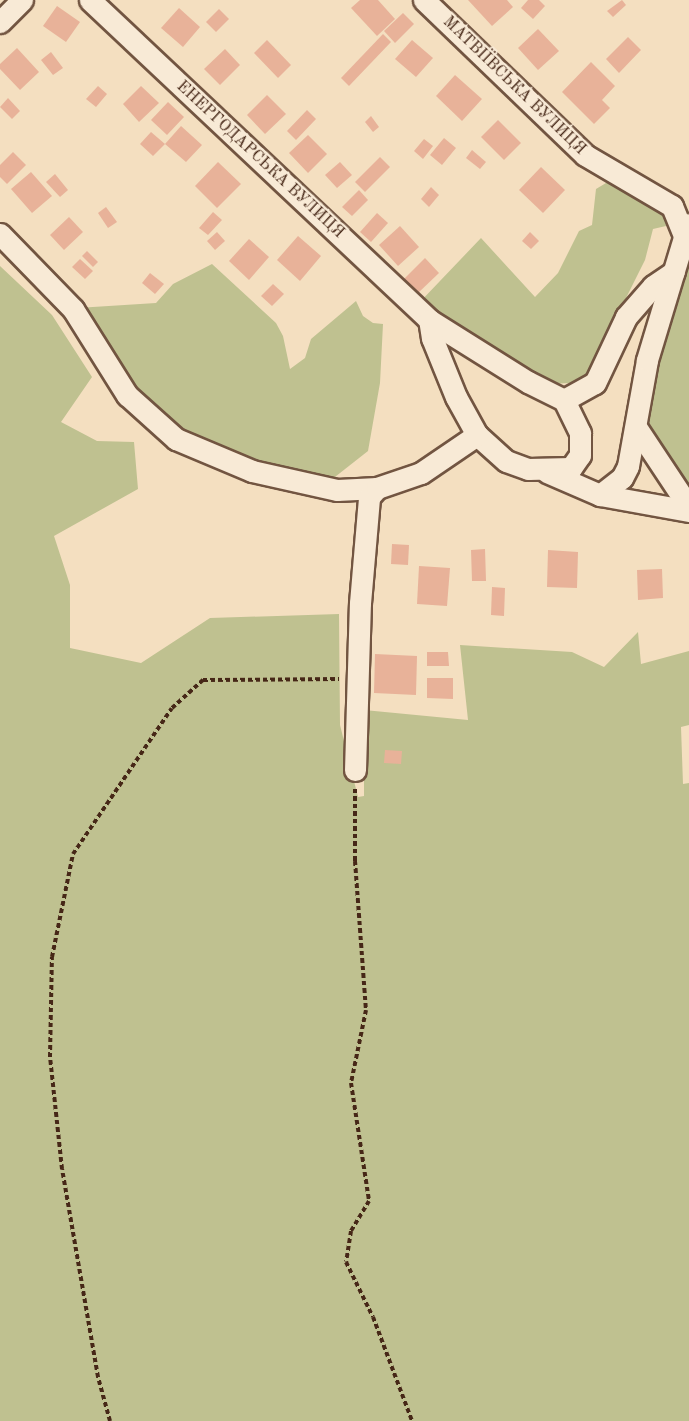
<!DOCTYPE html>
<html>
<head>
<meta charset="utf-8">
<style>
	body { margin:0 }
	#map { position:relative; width:689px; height:1421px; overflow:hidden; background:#f4dfc0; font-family:"Old Standard TT",serif }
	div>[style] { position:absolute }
	.green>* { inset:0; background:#bfc190 }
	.building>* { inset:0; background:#e8b299 }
	.path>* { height:4px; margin-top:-2px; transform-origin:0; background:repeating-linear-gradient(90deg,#462717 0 4.5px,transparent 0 7.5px) }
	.roads { filter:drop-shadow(2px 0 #725541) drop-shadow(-2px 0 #725541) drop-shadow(0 2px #725541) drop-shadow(0 -2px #725541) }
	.minor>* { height:21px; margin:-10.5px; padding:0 10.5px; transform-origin:10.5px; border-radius:10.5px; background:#f8ead6 }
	span { translate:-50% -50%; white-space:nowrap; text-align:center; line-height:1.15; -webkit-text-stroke:4.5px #f8ead6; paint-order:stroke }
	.street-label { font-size:16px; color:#462717 }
</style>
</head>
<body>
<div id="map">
	<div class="green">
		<div style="clip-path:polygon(611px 180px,665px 212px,666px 226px,653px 229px,645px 260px,587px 376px,570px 383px,547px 384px,419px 303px,481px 238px,535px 297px,558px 273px,579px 231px,592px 225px,596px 189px)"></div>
		<div style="clip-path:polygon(689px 243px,689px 488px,645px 423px)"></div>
		<div style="clip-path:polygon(212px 264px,276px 323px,283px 336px,290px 369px,305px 358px,311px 339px,356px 301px,363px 316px,373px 323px,383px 324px,380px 383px,368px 451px,326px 484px,177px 436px,130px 393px,77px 308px,156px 303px,173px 284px)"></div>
		<div style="clip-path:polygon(0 266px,52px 315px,92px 377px,61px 422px,97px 441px,134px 442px,138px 489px,54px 536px,70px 585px,70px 648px,141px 663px,210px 618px,339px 614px,340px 725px,358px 797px,364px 796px,364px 710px,468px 720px,460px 645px,572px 652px,604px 667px,638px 632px,641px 664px,689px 651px,689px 725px,681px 727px,683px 784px,689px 783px,689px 1421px,0 1421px)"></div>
	</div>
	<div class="building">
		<div style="clip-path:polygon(360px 0,378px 0,395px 19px,377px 36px,351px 8px)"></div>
		<div style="clip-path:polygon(468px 0,507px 0,513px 7px,492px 26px)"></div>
		<div style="clip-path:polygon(528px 0,539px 0,545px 6px,533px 19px,521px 8px)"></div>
		<div style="clip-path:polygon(622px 0,626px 5px,613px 17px,607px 11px)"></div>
		<div style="clip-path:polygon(57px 6px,80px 22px,66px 42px,43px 26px)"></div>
		<div style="clip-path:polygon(179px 8px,200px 27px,183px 47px,161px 28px)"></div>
		<div style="clip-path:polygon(219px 9px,229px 19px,216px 32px,206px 22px)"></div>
		<div style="clip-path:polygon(403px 13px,414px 24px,395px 43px,384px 31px)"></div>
		<div style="clip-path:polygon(538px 29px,559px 51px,538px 70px,518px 48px)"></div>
		<div style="clip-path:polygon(383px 34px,391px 42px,349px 86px,341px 78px)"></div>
		<div style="clip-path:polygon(628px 37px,641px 50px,619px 73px,606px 59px)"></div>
		<div style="clip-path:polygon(267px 40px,291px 65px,278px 78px,254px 53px)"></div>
		<div style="clip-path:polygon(412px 40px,433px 58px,416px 77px,395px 59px)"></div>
		<div style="clip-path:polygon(17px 48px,39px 72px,20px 90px,0 69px,0 64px)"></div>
		<div style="clip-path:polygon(225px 49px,240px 65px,220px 85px,204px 69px)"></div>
		<div style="clip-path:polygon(51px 52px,63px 68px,53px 75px,41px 60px)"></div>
		<div style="clip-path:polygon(591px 62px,615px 86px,602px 100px,610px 108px,594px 124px,562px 92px)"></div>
		<div style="clip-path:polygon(455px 75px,482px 99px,462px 121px,436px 96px)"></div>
		<div style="clip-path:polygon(98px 86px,107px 94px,96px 107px,86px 99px)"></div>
		<div style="clip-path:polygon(141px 86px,159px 103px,139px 122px,123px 104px)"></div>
		<div style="clip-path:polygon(267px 95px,286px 114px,265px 134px,247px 115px)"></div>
		<div style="clip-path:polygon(8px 98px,20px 111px,12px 119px,0 107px)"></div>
		<div style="clip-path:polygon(168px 102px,184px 117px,167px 135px,151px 120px)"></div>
		<div style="clip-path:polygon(307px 110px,316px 119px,296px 140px,287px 131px)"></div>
		<div style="clip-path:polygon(371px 116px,379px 127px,373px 132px,365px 122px)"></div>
		<div style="clip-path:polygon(498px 120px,521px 143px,504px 160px,481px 137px)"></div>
		<div style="clip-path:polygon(181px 126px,202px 145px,186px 162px,165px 144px)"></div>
		<div style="clip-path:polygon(151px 132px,165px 144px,153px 156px,140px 144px)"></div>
		<div style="clip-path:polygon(308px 135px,327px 154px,308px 173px,289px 153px)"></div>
		<div style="clip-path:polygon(444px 138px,456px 148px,442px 165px,430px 155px)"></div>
		<div style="clip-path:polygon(424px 139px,433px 146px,423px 159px,414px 151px)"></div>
		<div style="clip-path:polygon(472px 150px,486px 162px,480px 169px,466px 158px)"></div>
		<div style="clip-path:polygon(13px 152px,26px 165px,7px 184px,0 177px,0 165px)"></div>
		<div style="clip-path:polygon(380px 157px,390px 167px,365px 192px,355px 182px)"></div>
		<div style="clip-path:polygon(218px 162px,241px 184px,217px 208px,195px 186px)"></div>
		<div style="clip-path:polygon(340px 162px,352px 175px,337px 188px,325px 175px)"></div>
		<div style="clip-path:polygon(541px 167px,565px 190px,543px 213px,519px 190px)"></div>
		<div style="clip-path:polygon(31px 172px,52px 196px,32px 213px,11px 189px)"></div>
		<div style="clip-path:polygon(55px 174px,68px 190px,60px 197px,46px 182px)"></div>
		<div style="clip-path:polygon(431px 187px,439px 195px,429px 207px,421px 199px)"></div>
		<div style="clip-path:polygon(359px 190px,368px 200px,352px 216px,342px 207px)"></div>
		<div style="clip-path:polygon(106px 207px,117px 222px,108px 228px,98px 213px)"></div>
		<div style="clip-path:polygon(213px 212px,222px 220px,208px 235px,199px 228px)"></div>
		<div style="clip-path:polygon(377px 213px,388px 223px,371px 242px,360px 232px)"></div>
		<div style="clip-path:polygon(69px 217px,83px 232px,64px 250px,50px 235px)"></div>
		<div style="clip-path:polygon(400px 226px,419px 247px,398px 266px,379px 245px)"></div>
		<div style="clip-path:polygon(217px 232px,225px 241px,215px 250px,207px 241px)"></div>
		<div style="clip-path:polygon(530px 232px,539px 241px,531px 249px,522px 241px)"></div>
		<div style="clip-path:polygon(298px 236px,321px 256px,300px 281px,277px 260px)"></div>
		<div style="clip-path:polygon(249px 239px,269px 257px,249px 280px,229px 261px)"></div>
		<div style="clip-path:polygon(87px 251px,98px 262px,93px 267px,82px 256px)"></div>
		<div style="clip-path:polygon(425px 258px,439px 273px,417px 294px,403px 280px)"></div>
		<div style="clip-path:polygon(80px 259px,93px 271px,85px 279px,72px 267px)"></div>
		<div style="clip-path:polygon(150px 273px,164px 284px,155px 294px,142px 283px)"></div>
		<div style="clip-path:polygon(273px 284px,284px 294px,272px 306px,261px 296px)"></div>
		<div style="clip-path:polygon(392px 544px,409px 545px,408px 565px,391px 564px)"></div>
		<div style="clip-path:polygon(485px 549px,486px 581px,472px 581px,471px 550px)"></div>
		<div style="clip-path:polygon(548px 550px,578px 552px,577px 588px,547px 587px)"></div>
		<div style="clip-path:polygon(419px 566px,450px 568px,447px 606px,417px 604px)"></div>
		<div style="clip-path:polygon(662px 569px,663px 598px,638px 600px,637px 570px)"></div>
		<div style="clip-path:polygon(492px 587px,505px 588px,504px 616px,491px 615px)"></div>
		<div style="clip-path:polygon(427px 652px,448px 652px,449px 666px,427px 666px)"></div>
		<div style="clip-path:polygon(375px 654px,417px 656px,416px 695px,374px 693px)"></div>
		<div style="clip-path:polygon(427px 678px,453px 678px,453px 699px,427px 698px)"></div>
		<div style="clip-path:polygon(385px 750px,402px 751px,401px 764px,384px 763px)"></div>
	</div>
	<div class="path">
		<div style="left:355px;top:789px;width:72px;rotate:90deg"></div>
		<div style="left:355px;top:861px;width:149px;rotate:85.8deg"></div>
		<div style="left:366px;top:1010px;width:75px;rotate:101.6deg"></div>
		<div style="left:351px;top:1083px;width:119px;rotate:81.3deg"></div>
		<div style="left:369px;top:1201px;width:35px;rotate:121deg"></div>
		<div style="left:351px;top:1231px;width:31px;rotate:99deg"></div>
		<div style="left:346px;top:1262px;width:61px;rotate:63.9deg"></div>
		<div style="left:373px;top:1317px;width:111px;rotate:69.4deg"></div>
		<div style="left:110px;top:1421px;width:46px;rotate:-105.3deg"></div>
		<div style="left:98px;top:1377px;width:211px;rotate:-99.8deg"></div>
		<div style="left:62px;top:1169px;width:113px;rotate:-96.1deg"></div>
		<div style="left:50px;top:1057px;width:100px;rotate:-88.9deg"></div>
		<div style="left:52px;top:957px;width:105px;rotate:-78.5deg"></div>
		<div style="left:73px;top:854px;width:176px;rotate:-55.9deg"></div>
		<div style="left:172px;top:708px;width:42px;rotate:-42.1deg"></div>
		<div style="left:203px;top:680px;width:136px;rotate:-0.4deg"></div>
	</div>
	<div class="roads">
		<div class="minor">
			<div style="left:90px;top:0;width:466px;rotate:43.3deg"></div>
			<div style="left:429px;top:320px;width:117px;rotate:32.1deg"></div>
			<div style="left:528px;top:382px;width:40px;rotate:26.6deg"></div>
			<div style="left:564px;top:400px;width:37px;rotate:64deg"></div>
			<div style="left:580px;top:433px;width:22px;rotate:90deg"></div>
			<div style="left:580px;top:455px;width:16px;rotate:125deg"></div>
			<div style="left:571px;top:468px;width:43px;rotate:178.7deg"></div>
			<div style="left:528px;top:469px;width:23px;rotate:-160deg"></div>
			<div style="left:506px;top:461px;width:39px;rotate:-138deg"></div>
			<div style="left:477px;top:435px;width:43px;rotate:-118.9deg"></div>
			<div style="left:456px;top:397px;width:64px;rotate:-112.1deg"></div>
			<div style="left:432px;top:338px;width:18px;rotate:-99deg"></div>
			<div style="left:424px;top:0;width:223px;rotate:43.9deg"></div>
			<div style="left:585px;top:155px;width:101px;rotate:30.4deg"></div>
			<div style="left:672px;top:206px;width:32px;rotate:68deg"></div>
			<div style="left:0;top:22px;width:31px;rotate:-45deg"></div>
			<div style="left:0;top:234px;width:105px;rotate:45.8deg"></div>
			<div style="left:73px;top:309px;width:102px;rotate:57.9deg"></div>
			<div style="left:127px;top:395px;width:66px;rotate:41.9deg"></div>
			<div style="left:176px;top:439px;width:82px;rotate:22.8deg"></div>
			<div style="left:252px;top:471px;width:87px;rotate:12.6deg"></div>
			<div style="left:337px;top:490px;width:40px;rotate:-2.9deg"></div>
			<div style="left:564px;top:400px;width:35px;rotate:-29deg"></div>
			<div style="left:595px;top:383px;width:73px;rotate:-64.8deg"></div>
			<div style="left:626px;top:317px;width:41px;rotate:-48.9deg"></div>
			<div style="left:653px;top:286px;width:25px;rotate:-34deg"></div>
			<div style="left:636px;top:427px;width:96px;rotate:56.5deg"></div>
			<div style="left:547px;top:472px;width:58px;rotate:23.5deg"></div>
			<div style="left:600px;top:495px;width:90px;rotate:10.2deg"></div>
			<div style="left:600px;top:495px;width:28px;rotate:-38deg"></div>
			<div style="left:622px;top:478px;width:13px;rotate:-63deg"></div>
			<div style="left:628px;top:466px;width:108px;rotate:-79.8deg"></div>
			<div style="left:647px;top:360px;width:142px;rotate:-73.2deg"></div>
			<div style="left:355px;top:770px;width:167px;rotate:-88.3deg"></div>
			<div style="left:360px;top:603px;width:106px;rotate:-85.1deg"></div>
			<div style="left:369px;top:497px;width:12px;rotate:-48deg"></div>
			<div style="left:377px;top:488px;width:46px;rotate:-18.8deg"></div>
			<div style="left:421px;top:473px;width:68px;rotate:-34.2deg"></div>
		</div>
	</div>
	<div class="street-label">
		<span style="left:514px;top:86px;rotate:44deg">МАТВІЇВСЬКА ВУЛИЦЯ</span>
		<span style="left:260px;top:160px;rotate:43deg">ЕНЕРГОДАРСЬКА ВУЛИЦЯ</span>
	</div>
</div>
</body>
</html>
